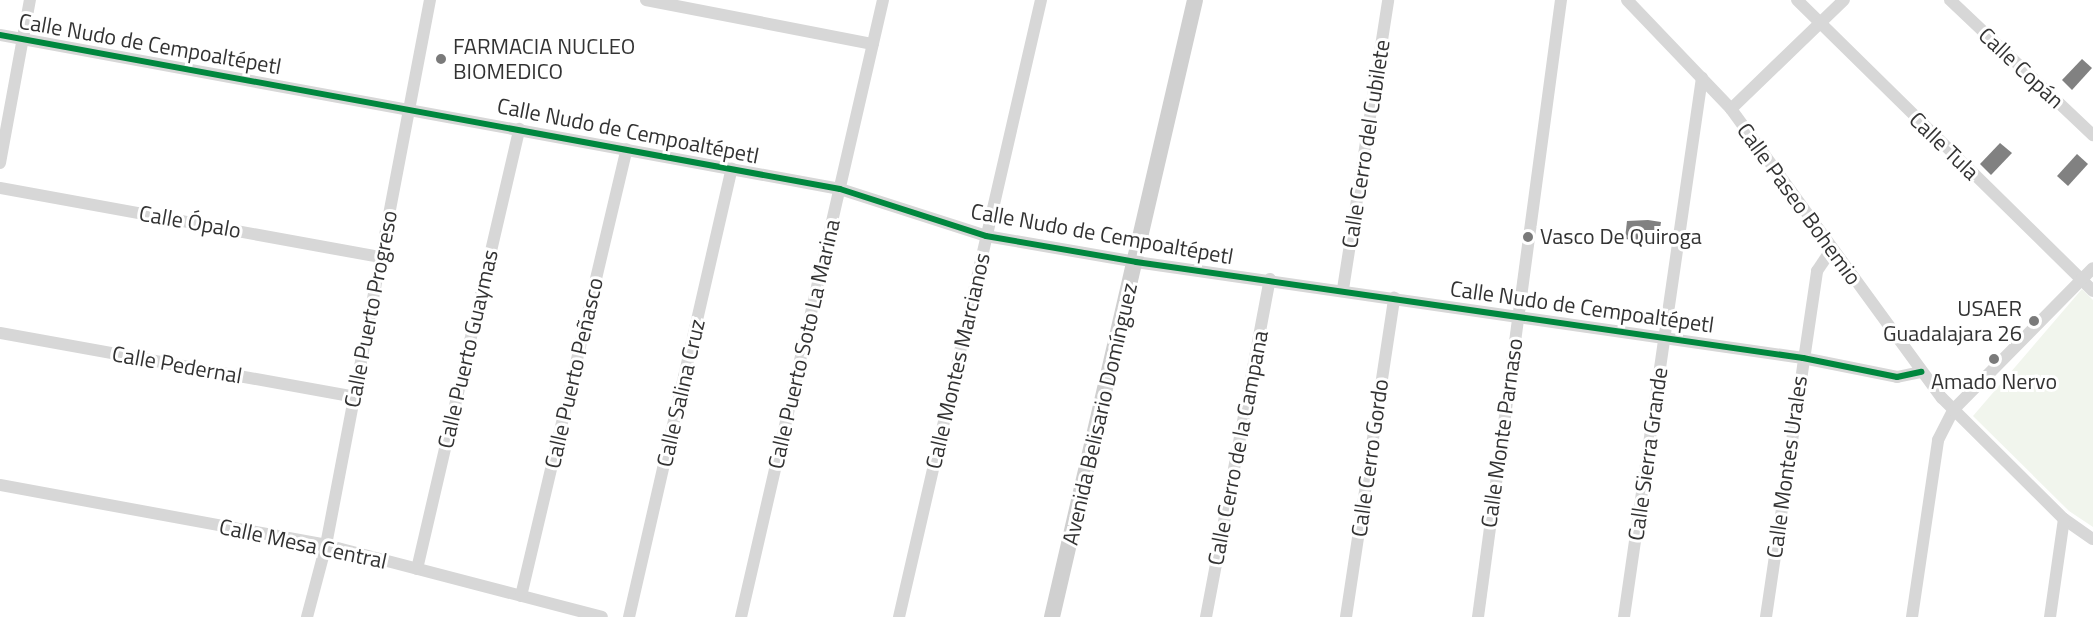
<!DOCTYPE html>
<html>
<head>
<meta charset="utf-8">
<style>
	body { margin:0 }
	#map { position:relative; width:2093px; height:617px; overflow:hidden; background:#fff; font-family:"Titillium Web",sans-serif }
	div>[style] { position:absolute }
	.green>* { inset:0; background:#f1f5ed }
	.building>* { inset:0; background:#818181 }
	.street>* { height:12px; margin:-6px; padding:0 6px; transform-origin:6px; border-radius:6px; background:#d7d7d7 }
	.secondary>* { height:16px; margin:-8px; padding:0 8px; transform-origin:8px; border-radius:8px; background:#d0d0d0 }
	.cycleway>* { height:6px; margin:-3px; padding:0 3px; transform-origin:3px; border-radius:3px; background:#00873e }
	.dots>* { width:16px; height:16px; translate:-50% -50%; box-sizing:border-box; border:3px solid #fff; border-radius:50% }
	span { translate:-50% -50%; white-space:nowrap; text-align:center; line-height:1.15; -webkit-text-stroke:6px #fff; paint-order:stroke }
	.street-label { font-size:22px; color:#333 }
	.poi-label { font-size:22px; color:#333 }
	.left { translate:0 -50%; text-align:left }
	.right { translate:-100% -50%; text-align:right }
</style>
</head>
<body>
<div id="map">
	<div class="green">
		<div style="clip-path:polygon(2082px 289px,2093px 300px,2093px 527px,2069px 511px,1973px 416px)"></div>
	</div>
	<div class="building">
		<div style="clip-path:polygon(2082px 59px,2092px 68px,2072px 90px,2062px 80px)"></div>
		<div style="clip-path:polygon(2000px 143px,2012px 153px,1991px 175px,1980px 164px)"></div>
		<div style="clip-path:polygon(2077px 154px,2088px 164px,2068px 186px,2057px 176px)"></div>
		<div style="clip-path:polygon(1648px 220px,1661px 222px,1658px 243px,1625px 239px,1627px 221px)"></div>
	</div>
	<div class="street">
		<div style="left:646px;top:0;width:231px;rotate:11deg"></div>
		<div style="left:1627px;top:0;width:151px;rotate:46.3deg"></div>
		<div style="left:1731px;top:109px;width:358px;rotate:53.9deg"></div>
		<div style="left:1942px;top:398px;width:172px;rotate:44.8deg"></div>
		<div style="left:2064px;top:519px;width:35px;rotate:35deg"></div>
		<div style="left:1797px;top:0;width:415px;rotate:44.5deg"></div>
		<div style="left:1950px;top:0;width:197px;rotate:43.4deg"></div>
		<div style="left:0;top:35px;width:854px;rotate:10.39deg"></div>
		<div style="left:840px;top:189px;width:153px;rotate:17.8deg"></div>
		<div style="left:986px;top:236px;width:152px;rotate:9.8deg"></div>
		<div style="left:1136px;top:262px;width:674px;rotate:8.19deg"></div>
		<div style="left:1803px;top:358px;width:96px;rotate:11.4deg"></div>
		<div style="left:1897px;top:377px;width:25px;rotate:-12deg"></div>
		<div style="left:1731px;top:109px;width:157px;rotate:-44deg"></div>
		<div style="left:0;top:163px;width:166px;rotate:-79.6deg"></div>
		<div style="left:0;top:188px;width:387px;rotate:10.3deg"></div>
		<div style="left:1343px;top:289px;width:292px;rotate:-81.1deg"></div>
		<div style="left:0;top:333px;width:360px;rotate:10.2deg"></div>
		<div style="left:0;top:485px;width:331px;rotate:10.4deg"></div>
		<div style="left:326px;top:545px;width:285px;rotate:14.6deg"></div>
		<div style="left:417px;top:569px;width:452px;rotate:-76.9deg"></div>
		<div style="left:521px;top:596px;width:459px;rotate:-76.7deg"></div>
		<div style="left:307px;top:617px;width:74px;rotate:-75.2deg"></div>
		<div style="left:326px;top:545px;width:555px;rotate:-79.2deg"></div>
		<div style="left:629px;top:617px;width:460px;rotate:-77.1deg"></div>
		<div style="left:741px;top:617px;width:633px;rotate:-77.04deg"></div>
		<div style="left:899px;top:617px;width:633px;rotate:-77.04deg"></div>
		<div style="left:1206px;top:617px;width:344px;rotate:-79.3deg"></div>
		<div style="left:1346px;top:617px;width:323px;rotate:-81.4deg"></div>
		<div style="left:1478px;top:617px;width:623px;rotate:-82.34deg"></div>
		<div style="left:1624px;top:617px;width:545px;rotate:-81.77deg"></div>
		<div style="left:1766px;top:617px;width:350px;rotate:-81.6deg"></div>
		<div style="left:1817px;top:271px;width:25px;rotate:-56deg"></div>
		<div style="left:1912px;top:617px;width:179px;rotate:-81.6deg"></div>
		<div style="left:1938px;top:440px;width:34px;rotate:-63deg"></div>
		<div style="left:1953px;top:410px;width:199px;rotate:-45.4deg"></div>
		<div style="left:2050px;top:617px;width:99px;rotate:-81.9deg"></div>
	</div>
	<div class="secondary">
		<div style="left:1052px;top:617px;width:633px;rotate:-76.95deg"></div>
	</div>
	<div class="cycleway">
		<div style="left:0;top:35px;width:854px;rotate:10.39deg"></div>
		<div style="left:840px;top:189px;width:153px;rotate:17.8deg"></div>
		<div style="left:986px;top:236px;width:152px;rotate:9.8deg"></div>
		<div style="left:1136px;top:262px;width:674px;rotate:8.19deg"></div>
		<div style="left:1803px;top:358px;width:96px;rotate:11.4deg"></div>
		<div style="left:1897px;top:377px;width:25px;rotate:-12deg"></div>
	</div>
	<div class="dots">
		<div style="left:441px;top:59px;background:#7a7a7a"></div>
		<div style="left:1528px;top:237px;background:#7a7a7a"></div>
		<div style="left:2034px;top:321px;background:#7a7a7a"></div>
		<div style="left:1994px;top:359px;background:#7a7a7a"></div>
	</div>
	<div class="street-label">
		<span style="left:150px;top:44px;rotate:10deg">Calle Nudo de Cempoaltépetl</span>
		<span style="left:2021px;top:68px;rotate:43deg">Calle Copán</span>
		<span style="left:628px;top:131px;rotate:11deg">Calle Nudo de Cempoaltépetl</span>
		<span style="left:1366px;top:144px;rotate:-81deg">Calle Cerro del Cubilete</span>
		<span style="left:1944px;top:146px;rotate:44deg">Calle Tula</span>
		<span style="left:1799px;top:204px;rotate:54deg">Calle Paseo Bohemio</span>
		<span style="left:190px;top:222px;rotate:10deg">Calle Ópalo</span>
		<span style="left:1102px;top:234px;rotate:10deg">Calle Nudo de Cempoaltépetl</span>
		<span style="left:1582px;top:307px;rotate:8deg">Calle Nudo de Cempoaltépetl</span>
		<span style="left:371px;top:309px;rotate:-79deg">Calle Puerto Progreso</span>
		<span style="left:804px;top:344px;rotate:-77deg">Calle Puerto Soto La Marina</span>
		<span style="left:468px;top:349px;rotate:-77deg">Calle Puerto Guaymas</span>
		<span style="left:958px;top:361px;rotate:-77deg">Calle Montes Marcianos</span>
		<span style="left:177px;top:365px;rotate:10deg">Calle Pedernal</span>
		<span style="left:574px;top:373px;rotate:-77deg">Calle Puerto Peñasco</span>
		<span style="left:681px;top:393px;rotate:-77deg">Calle Salina Cruz</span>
		<span style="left:1100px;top:414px;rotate:-77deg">Avenida Belisario Domínguez</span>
		<span style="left:1502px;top:433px;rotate:-82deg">Calle Monte Parnaso</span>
		<span style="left:1238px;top:448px;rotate:-79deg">Calle Cerro de la Campana</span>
		<span style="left:1648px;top:454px;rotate:-82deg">Calle Sierra Grande</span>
		<span style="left:1370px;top:458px;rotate:-82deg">Calle Cerro Gordo</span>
		<span style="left:1787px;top:467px;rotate:-82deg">Calle Montes Urales</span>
		<span style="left:303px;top:544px;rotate:12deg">Calle Mesa Central</span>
	</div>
	<div class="poi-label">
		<span class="left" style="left:453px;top:59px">FARMACIA NUCLEO<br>BIOMEDICO</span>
		<span class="left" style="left:1540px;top:237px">Vasco De Quiroga</span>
		<span class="right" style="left:2022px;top:321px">USAER<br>Guadalajara 26</span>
		<span style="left:1994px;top:382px">Amado Nervo</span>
	</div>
</div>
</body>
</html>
